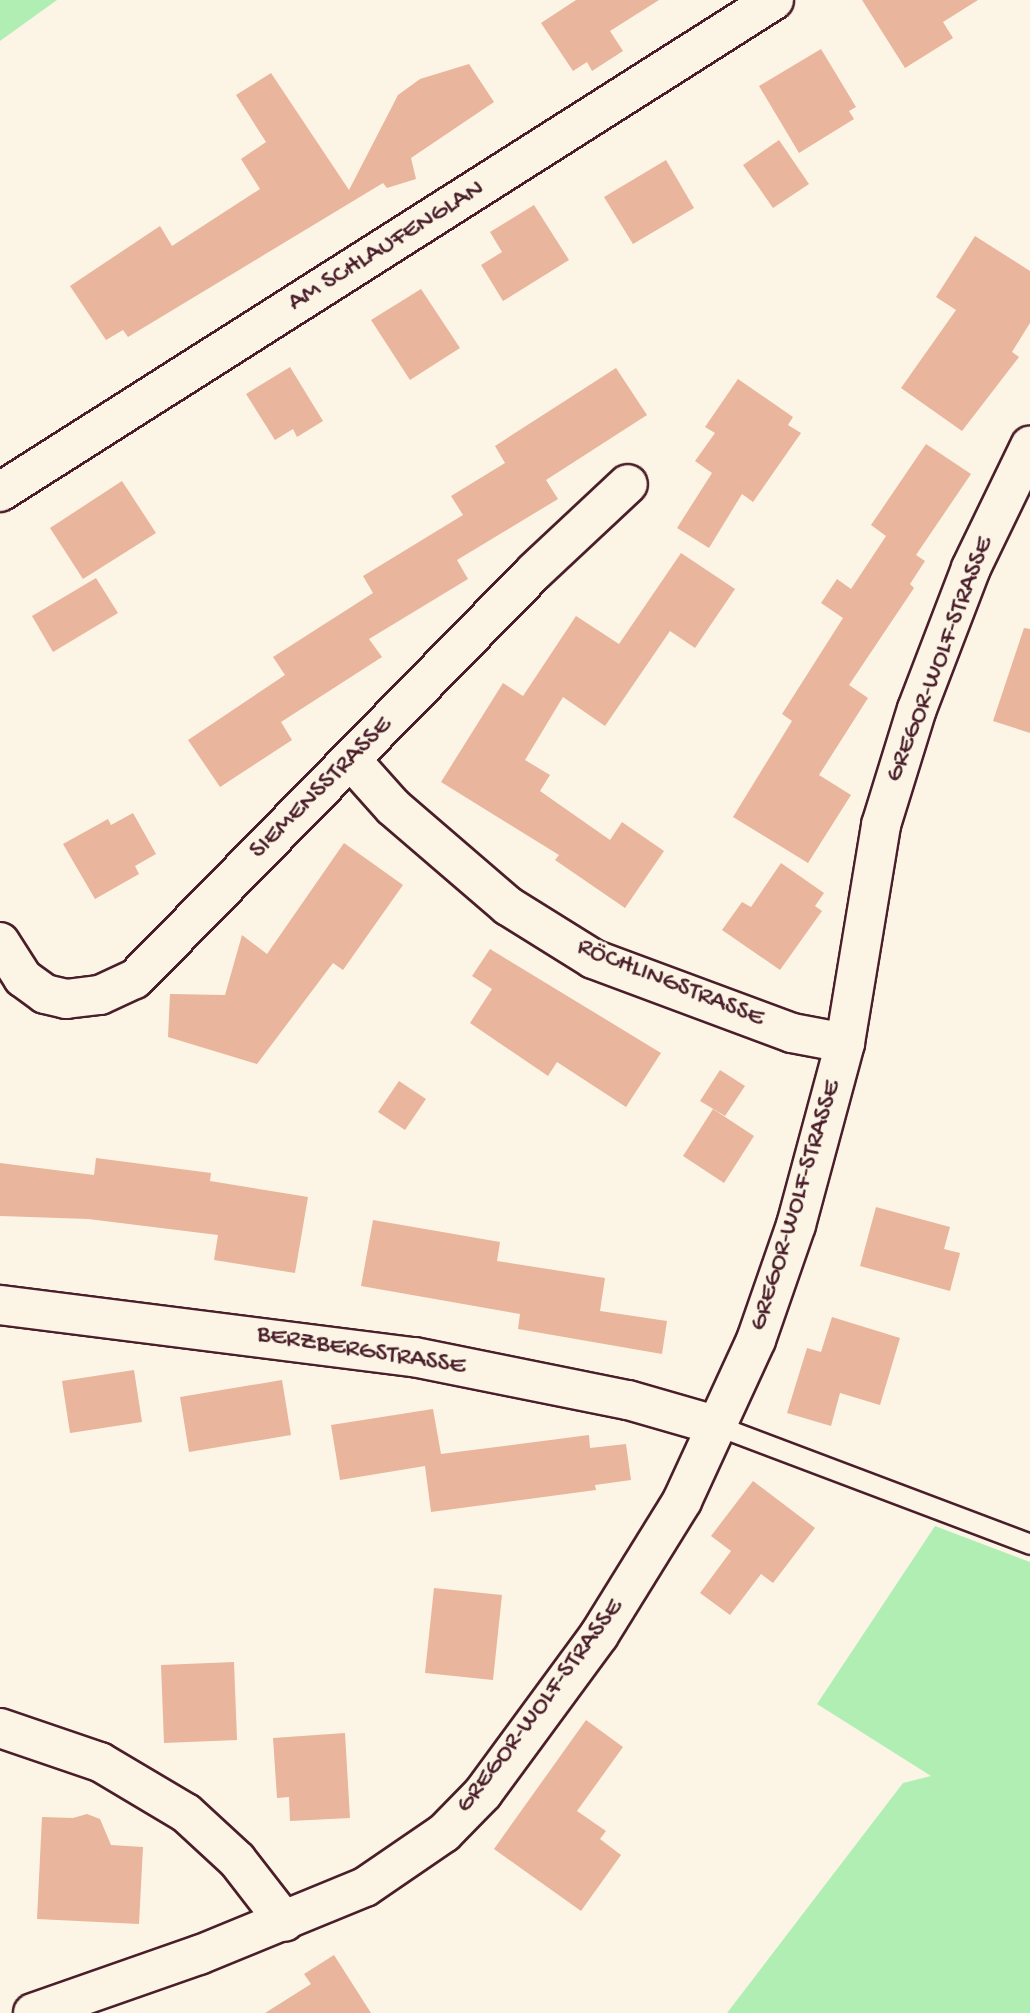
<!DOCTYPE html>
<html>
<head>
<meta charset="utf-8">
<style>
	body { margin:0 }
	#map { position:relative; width:1030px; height:2013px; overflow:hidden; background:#fcf5e5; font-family:"Gochi Hand",sans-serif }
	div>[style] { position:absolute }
	.green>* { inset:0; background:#b1eeb4 }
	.building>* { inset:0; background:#e9b59c }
	.roads { filter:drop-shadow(2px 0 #4a1f2b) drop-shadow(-2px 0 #4a1f2b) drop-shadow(0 2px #4a1f2b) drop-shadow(0 -2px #4a1f2b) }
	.lane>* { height:19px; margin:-9.5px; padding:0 9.5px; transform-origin:9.5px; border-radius:9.5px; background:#fcf5e5 }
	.street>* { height:38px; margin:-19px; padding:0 19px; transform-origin:19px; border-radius:19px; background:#fcf5e5 }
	span { translate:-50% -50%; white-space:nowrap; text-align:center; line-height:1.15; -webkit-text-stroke:6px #fcf5e5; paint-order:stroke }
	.street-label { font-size:26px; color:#4a1f2b }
</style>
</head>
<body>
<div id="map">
	<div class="green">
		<div style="clip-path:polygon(0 0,57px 0,0 41px)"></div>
		<div style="clip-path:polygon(935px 1526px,1030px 1562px,1030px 2013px,727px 2013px,903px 1783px,931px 1776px,817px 1704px)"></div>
	</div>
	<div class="building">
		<div style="clip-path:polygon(576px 0,659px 0,610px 31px,623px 51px,592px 71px,587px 62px,573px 71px,541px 23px)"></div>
		<div style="clip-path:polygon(862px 0,978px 0,943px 22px,953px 38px,905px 68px)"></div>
		<div style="clip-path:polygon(821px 49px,856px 107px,849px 111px,854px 119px,799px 153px,759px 86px)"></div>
		<div style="clip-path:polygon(469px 64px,494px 102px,411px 158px,416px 179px,387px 188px,383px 183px,128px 337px,123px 330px,106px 340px,70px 286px,160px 226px,172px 246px,260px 189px,241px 159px,266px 142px,236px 95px,271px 73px,349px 190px,398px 95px,420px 79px)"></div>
		<div style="clip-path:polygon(779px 140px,809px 184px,773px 208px,743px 165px)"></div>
		<div style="clip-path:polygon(666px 160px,694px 208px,633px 244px,604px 197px)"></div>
		<div style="clip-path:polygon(534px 205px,569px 260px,503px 301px,481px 265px,502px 252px,490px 232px)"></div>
		<div style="clip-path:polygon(975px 236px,1030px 271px,1030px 323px,1012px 352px,1019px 357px,962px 431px,901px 388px,956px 310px,936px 297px)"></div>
		<div style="clip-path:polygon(421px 289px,460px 348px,410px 380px,371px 320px)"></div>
		<div style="clip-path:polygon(290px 367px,323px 421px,297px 437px,293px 429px,275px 440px,246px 394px)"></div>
		<div style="clip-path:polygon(616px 368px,647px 415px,546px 480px,558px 499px,457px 560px,468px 579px,369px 639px,382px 657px,281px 722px,292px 740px,220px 787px,188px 740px,285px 675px,273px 657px,373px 593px,363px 576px,463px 515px,451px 496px,505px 463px,495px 446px)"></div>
		<div style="clip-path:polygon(738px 379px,793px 417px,788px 425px,801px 433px,753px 502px,742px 494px,709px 548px,677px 528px,712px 473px,695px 461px,715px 433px,705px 427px)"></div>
		<div style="clip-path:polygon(926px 444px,971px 474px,916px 555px,925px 561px,910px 584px,914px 588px,849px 685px,868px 698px,819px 775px,851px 795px,808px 863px,733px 817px,792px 721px,782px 714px,843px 618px,821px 603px,837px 579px,851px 589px,886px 536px,871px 525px)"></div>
		<div style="clip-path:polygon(122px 481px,156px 533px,83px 579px,50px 528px)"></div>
		<div style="clip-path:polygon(681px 553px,735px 589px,695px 648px,670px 631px,605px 726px,563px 697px,525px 760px,550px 775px,540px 791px,610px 840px,622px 822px,664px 851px,625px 908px,555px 860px,559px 855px,441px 782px,503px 683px,523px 696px,576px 616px,619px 644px)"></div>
		<div style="clip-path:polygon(96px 578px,118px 613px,53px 652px,32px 616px)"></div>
		<div style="clip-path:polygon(1024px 628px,1030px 629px,1030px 733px,993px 721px)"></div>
		<div style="clip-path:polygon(133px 813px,156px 854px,135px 866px,139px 874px,95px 899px,63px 844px,108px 819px,111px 825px)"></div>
		<div style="clip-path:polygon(344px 843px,403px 885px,343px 970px,333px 963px,257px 1064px,168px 1037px,170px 994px,225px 995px,242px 935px,267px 954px)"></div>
		<div style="clip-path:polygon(781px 863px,824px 893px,815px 906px,822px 911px,780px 970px,722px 930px,742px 902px,751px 907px)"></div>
		<div style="clip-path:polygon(490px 949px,661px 1053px,626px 1107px,557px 1062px,548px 1076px,470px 1023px,492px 989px,472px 976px)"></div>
		<div style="clip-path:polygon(720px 1070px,745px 1086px,725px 1116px,700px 1101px)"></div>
		<div style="clip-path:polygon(399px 1081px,426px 1099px,405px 1130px,378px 1112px)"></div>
		<div style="clip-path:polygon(713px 1109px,754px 1136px,724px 1183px,683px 1156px)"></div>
		<div style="clip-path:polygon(96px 1158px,211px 1173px,210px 1181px,308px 1197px,295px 1273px,214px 1260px,218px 1235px,88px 1219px,0 1216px,0 1163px,94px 1175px)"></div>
		<div style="clip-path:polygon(876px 1207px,950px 1227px,944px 1249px,960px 1253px,950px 1291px,860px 1266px)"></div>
		<div style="clip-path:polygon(373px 1220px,500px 1242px,497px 1261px,605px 1278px,600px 1311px,667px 1321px,662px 1354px,518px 1329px,520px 1314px,361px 1286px)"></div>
		<div style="clip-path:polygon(832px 1317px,900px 1338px,880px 1405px,840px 1393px,831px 1426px,787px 1413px,807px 1348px,821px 1352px)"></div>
		<div style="clip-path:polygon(134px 1370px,142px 1422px,70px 1433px,62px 1381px)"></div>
		<div style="clip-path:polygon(282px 1380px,291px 1435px,189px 1452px,180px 1397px)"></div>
		<div style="clip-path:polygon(433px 1409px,441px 1454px,589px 1435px,590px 1448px,626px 1444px,631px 1480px,595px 1485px,596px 1490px,431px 1512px,425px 1466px,340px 1480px,331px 1425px)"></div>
		<div style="clip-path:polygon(753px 1481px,815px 1528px,773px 1583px,761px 1574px,730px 1615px,700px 1593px,731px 1551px,711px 1536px)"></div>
		<div style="clip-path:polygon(434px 1588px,502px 1595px,493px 1680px,425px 1673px)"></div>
		<div style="clip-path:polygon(234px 1662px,237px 1740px,164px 1743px,161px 1665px)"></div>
		<div style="clip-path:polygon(586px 1720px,623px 1747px,577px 1811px,606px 1831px,600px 1839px,621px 1855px,581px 1911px,494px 1849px)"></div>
		<div style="clip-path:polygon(345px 1733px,350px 1818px,290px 1821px,289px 1797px,277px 1798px,273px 1738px)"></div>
		<div style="clip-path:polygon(87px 1814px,100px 1819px,111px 1845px,143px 1847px,139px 1924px,37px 1919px,42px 1817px,73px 1818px)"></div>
		<div style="clip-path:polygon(334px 1955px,371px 2013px,265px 2013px,311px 1984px,304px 1974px)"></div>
	</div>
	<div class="roads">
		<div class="lane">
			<div style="left:718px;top:1426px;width:334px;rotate:20.7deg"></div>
		</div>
		<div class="street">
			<div style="left:0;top:492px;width:917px;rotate:-32.44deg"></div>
			<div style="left:351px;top:760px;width:63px;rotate:48.2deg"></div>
			<div style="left:393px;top:807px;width:152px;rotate:40.7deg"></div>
			<div style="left:508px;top:906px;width:100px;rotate:31.9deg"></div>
			<div style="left:593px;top:959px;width:212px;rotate:20.4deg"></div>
			<div style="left:792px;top:1033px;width:54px;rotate:10.7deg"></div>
			<div style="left:0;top:942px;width:43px;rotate:57.4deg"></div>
			<div style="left:23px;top:978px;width:27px;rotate:36deg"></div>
			<div style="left:45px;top:994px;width:22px;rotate:13deg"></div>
			<div style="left:66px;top:999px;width:34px;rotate:-7deg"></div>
			<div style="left:100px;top:995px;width:38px;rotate:-25deg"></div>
			<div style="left:135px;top:979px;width:571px;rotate:-45.57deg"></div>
			<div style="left:535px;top:571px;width:127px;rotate:-43.1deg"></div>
			<div style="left:0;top:1305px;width:417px;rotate:7.2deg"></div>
			<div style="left:414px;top:1357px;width:218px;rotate:11.4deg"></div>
			<div style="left:628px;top:1400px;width:94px;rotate:16.1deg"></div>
			<div style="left:0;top:1728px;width:106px;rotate:18.8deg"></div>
			<div style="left:100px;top:1762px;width:100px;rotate:30.7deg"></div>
			<div style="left:186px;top:1813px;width:69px;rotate:42.7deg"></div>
			<div style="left:237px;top:1860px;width:78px;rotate:52.3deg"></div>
			<div style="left:33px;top:2013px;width:176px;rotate:-19.3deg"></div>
			<div style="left:199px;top:1955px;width:179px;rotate:-22.3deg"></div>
			<div style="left:365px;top:1887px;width:96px;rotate:-34.4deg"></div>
			<div style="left:444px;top:1833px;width:56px;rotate:-45.7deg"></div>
			<div style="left:483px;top:1793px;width:196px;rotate:-53.7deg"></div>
			<div style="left:599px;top:1635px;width:158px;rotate:-58.2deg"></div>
			<div style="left:682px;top:1501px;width:177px;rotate:-65.3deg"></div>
			<div style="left:756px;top:1340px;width:122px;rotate:-70.8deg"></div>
			<div style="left:796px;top:1225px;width:188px;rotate:-74.9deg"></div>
			<div style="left:845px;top:1043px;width:221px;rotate:-80.6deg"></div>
			<div style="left:881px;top:825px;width:121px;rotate:-72.8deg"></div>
			<div style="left:917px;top:709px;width:151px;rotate:-69deg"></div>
			<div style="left:971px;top:568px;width:136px;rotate:-64.2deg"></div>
		</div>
	</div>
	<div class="street-label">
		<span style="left:387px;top:247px;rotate:-32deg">AM SCHLAUFENGLAN</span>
		<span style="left:941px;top:660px;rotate:-69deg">GREGOR-WOLF-STRASSE</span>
		<span style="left:322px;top:789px;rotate:-45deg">SIEMENSSTRASSE</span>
		<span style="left:670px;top:984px;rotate:22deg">RÖCHLINGSTRASSE</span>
		<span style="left:797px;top:1206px;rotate:-73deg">GREGOR-WOLF-STRASSE</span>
		<span style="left:361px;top:1352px;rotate:9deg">BERZBERGSTRASSE</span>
		<span style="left:541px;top:1707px;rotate:-53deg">GREGOR-WOLF-STRASSE</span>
	</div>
</div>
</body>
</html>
